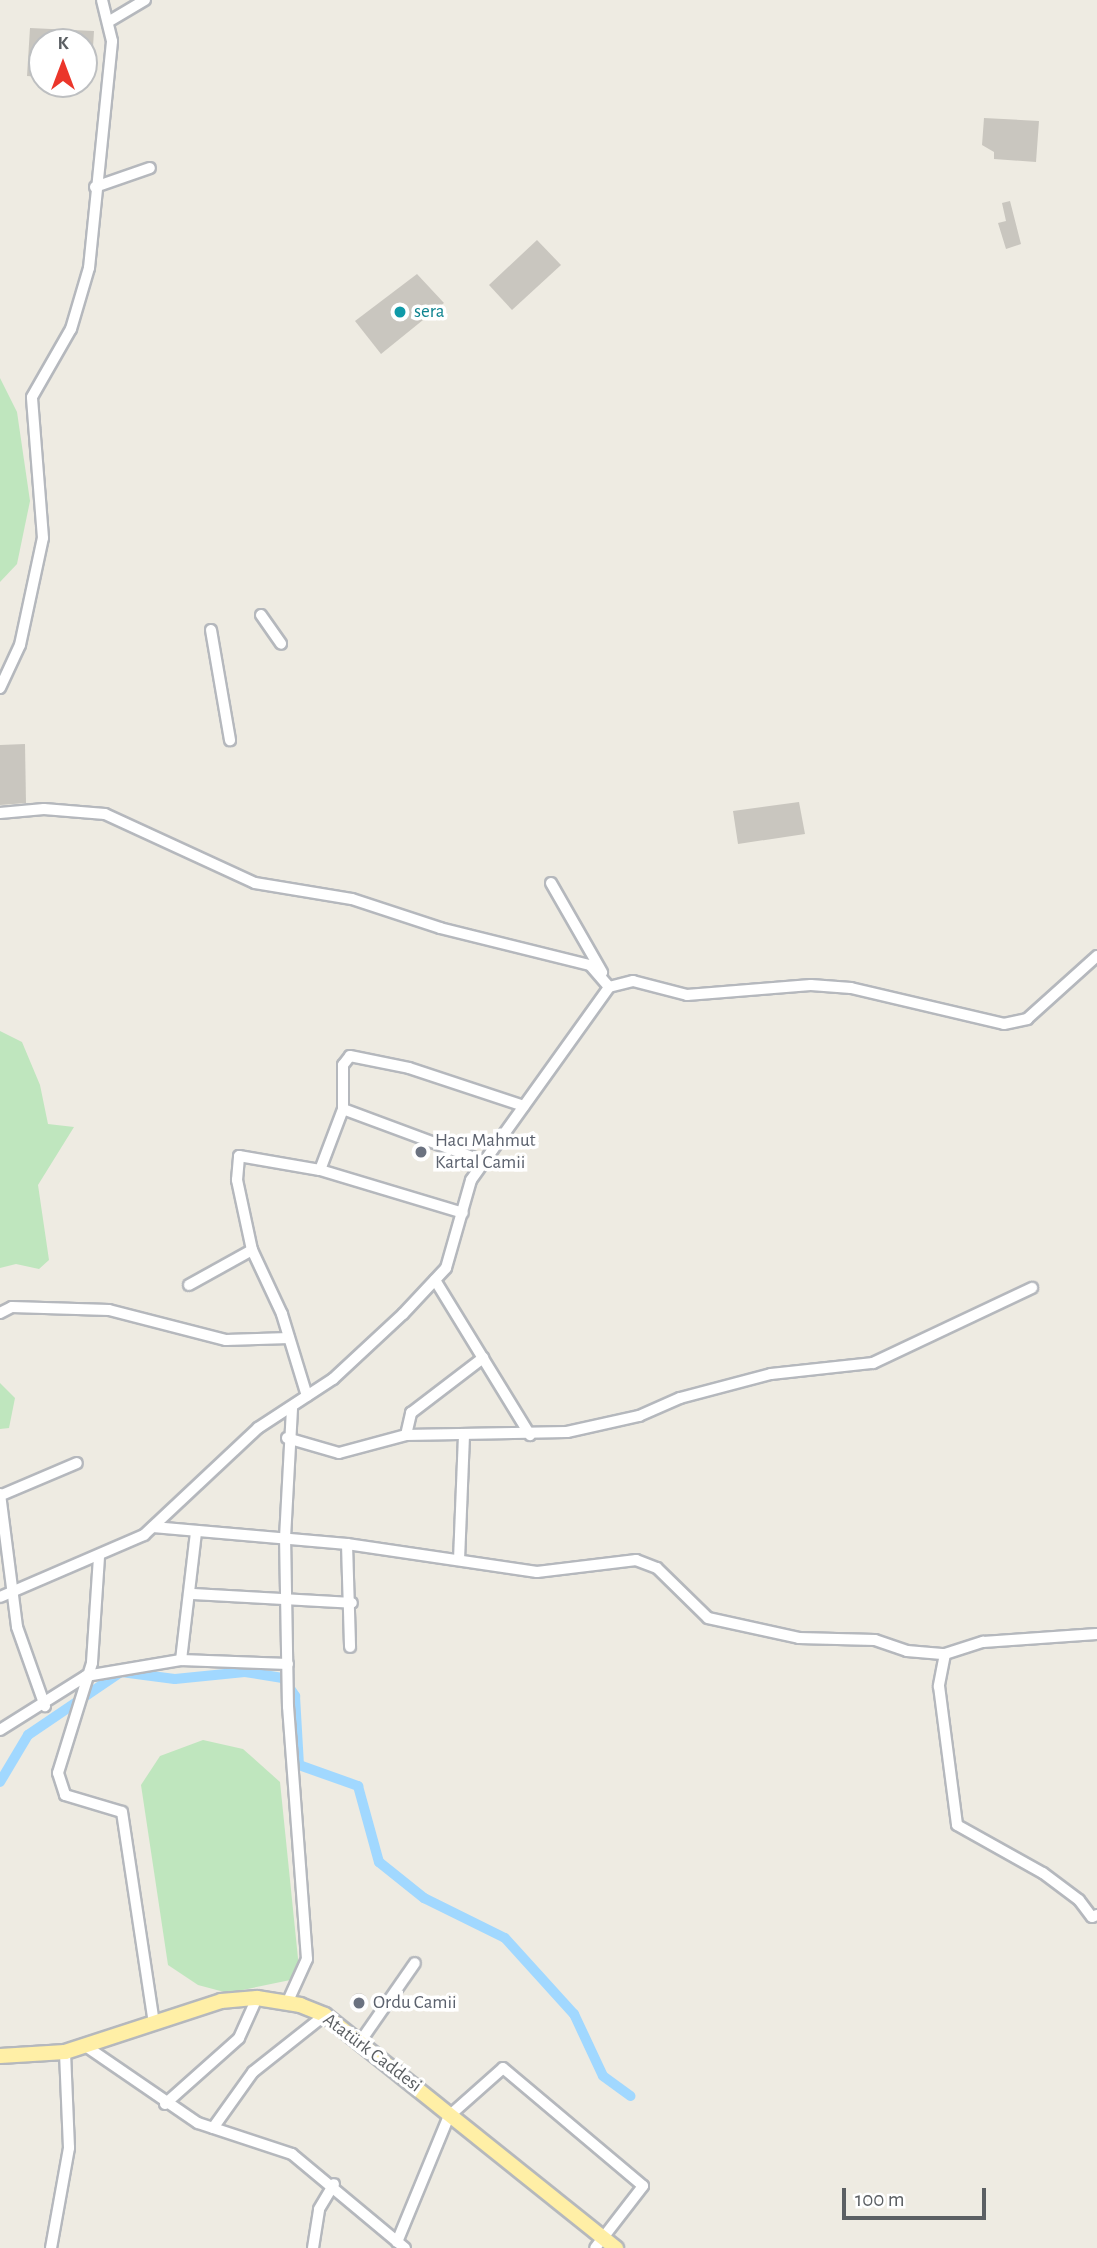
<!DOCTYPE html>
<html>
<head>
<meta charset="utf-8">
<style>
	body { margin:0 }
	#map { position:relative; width:1097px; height:2248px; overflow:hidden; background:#eeebe2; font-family:"Alegreya Sans",sans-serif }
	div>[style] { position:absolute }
	.green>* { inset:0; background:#bfe6be }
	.canal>* { height:10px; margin:-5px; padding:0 5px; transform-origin:5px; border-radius:5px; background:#a1d8ff }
	.building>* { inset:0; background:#c9c6bf }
	.round { border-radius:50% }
	.roads { filter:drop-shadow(2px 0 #b5b8bd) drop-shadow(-2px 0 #b5b8bd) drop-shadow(0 2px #b5b8bd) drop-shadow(0 -2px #b5b8bd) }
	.minor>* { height:10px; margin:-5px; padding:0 5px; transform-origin:5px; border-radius:5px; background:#fff }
	.major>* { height:14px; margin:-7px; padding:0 7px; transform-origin:7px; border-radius:7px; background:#ffefa6 }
	.dots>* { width:19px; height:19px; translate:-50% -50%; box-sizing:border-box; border:4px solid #fff; border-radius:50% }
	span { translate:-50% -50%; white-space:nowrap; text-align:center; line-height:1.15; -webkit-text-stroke:7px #fff; paint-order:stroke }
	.culture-label { font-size:19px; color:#0d838f }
	.left { translate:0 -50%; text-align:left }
	.worship-label { font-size:19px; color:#5b616d }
	.street-label { font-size:19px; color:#5b5f63 }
	.north { position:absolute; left:28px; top:28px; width:70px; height:70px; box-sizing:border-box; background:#fff; border:2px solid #bdbfc1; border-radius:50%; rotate:0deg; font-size:19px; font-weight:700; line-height:28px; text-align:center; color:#5b5f63 }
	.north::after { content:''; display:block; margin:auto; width:24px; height:32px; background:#eb362b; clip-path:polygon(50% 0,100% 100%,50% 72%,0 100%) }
	.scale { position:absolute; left:842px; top:2188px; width:144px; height:32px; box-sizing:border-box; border:4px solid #5b5f63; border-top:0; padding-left:9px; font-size:21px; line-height:24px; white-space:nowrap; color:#5b5f63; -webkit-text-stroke:5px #fff; paint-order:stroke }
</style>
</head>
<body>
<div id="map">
	<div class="green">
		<div style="clip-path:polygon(0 378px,17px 412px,30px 501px,17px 564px,0 582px)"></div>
		<div style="clip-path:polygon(0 1031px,22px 1042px,40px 1085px,48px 1124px,74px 1127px,38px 1185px,49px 1260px,39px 1269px,16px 1264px,0 1268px)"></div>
		<div style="clip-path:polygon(0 1383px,15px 1398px,9px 1428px,0 1429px)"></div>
		<div style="clip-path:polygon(203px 1740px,243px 1749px,280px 1782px,300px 1978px,228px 1993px,198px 1985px,168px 1965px,141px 1785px,160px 1756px)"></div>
	</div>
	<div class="canal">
		<div style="left:0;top:1782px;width:55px;rotate:-59.2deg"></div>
		<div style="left:28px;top:1735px;width:112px;rotate:-34.1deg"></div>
		<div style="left:121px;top:1672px;width:54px;rotate:7.4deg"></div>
		<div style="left:175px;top:1679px;width:70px;rotate:-5.7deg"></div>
		<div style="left:245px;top:1672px;width:38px;rotate:9deg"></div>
		<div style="left:283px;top:1678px;width:22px;rotate:56deg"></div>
		<div style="left:295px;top:1696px;width:69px;rotate:86.7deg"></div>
		<div style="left:299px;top:1765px;width:63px;rotate:19.6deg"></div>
		<div style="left:358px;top:1786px;width:79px;rotate:74.6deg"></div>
		<div style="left:379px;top:1862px;width:58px;rotate:38.7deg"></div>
		<div style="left:424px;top:1898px;width:90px;rotate:26.3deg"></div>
		<div style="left:505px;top:1938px;width:103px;rotate:47.8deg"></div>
		<div style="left:574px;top:2014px;width:68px;rotate:64.9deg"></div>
		<div style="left:603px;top:2076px;width:34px;rotate:36deg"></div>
	</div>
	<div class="building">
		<div style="clip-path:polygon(30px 28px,94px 31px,91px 79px,84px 79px,84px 42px,42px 42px,42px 77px,27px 76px)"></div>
		<div style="clip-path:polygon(984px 118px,1039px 121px,1036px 162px,994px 159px,994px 152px,982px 145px)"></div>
		<div style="clip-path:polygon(1010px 201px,1021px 244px,1006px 249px,998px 223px,1006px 221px,1002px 203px)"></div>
		<div style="clip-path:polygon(537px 240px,561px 265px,512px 310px,489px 285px)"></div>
		<div style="clip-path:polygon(417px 274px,444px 303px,381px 354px,355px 321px)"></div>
		<div style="clip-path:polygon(25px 744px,26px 803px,0 805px,0 745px)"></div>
		<div style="clip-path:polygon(799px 802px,805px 834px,738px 844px,733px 811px)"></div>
		<div class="round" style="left:350px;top:1993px;width:18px;height:18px"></div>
	</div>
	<div class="roads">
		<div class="minor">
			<div style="left:108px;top:22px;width:43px;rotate:-30.7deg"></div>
			<div style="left:95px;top:187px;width:58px;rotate:-19.1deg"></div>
			<div style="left:261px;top:615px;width:35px;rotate:55deg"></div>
			<div style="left:211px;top:630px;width:112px;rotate:80.2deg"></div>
			<div style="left:0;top:688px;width:47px;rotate:-65.1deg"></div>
			<div style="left:20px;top:645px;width:109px;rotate:-77.9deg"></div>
			<div style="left:43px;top:538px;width:141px;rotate:-94.5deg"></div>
			<div style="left:32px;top:397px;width:78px;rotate:-60.2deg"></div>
			<div style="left:71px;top:329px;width:64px;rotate:-73.6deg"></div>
			<div style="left:89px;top:268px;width:228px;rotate:-84.2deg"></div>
			<div style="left:112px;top:41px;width:42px;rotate:-103.7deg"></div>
			<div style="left:0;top:813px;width:44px;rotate:-5.2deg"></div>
			<div style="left:44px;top:809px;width:61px;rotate:4.7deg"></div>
			<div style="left:105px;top:814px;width:165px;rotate:24.7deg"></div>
			<div style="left:255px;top:883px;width:98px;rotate:9.4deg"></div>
			<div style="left:352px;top:899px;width:93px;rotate:18.2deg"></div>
			<div style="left:440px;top:928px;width:154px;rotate:13.9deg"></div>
			<div style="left:590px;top:965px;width:29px;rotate:49deg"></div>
			<div style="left:551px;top:883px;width:103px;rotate:60.2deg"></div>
			<div style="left:343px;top:1109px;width:149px;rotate:20.4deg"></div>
			<div style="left:320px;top:1170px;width:65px;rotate:-69.3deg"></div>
			<div style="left:343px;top:1109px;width:44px;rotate:-90deg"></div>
			<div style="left:343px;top:1065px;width:11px;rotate:-52deg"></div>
			<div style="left:350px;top:1056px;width:60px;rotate:11.5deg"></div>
			<div style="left:409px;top:1068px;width:121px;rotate:18.3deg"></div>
			<div style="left:435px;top:1280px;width:182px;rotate:58.5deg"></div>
			<div style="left:189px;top:1285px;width:72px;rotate:-29.1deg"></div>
			<div style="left:0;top:1313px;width:13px;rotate:-27deg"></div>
			<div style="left:12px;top:1307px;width:97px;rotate:1.8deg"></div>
			<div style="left:109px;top:1310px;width:121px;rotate:14.4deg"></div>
			<div style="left:226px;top:1340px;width:63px;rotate:-1.8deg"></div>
			<div style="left:307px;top:1396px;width:86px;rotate:-107deg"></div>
			<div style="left:282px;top:1314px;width:71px;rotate:-115.1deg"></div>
			<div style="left:252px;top:1250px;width:72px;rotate:-102.1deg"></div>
			<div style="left:237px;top:1180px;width:24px;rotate:-85deg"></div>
			<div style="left:239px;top:1156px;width:82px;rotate:9.8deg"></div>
			<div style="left:320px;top:1170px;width:149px;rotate:16.7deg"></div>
			<div style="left:406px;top:1435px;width:23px;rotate:-77deg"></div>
			<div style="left:411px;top:1413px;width:91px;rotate:-37.4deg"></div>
			<div style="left:287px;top:1438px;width:54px;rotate:16.1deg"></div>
			<div style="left:339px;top:1453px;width:69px;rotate:-15deg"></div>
			<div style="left:406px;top:1435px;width:161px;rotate:-1.1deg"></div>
			<div style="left:567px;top:1432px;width:74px;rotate:-12.5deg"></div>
			<div style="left:639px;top:1416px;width:45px;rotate:-23.7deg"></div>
			<div style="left:680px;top:1398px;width:94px;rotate:-14.8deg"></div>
			<div style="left:771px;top:1374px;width:103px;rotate:-6.2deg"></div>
			<div style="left:873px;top:1363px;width:176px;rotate:-25.3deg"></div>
			<div style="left:0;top:1494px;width:134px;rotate:82.7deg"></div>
			<div style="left:17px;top:1627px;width:84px;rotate:70.5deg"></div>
			<div style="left:4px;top:1494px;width:79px;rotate:-23deg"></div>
			<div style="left:153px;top:1527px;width:195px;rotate:5deg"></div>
			<div style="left:347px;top:1544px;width:192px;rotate:8.4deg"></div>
			<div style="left:537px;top:1572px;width:100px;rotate:-6.9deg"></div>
			<div style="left:636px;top:1560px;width:22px;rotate:21deg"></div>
			<div style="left:657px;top:1568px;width:71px;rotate:44.4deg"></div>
			<div style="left:708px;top:1618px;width:93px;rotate:12.4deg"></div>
			<div style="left:799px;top:1638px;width:76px;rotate:1.5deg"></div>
			<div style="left:875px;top:1640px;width:34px;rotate:19deg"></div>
			<div style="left:907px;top:1651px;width:38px;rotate:5deg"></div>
			<div style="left:945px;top:1654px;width:40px;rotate:-18deg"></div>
			<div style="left:983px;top:1642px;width:114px;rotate:-4deg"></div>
			<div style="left:347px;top:1544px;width:103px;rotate:88.3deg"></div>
			<div style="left:99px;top:1557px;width:106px;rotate:93.8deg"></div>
			<div style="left:92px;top:1663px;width:115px;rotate:107.2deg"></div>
			<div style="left:58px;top:1773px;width:23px;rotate:72deg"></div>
			<div style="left:65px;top:1795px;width:59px;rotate:16.6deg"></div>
			<div style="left:122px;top:1812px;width:213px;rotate:81.4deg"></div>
			<div style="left:459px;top:1560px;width:124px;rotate:-87.7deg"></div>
			<div style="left:193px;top:1594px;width:159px;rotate:3.2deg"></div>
			<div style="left:0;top:1597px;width:157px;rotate:-23.3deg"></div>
			<div style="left:144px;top:1535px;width:156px;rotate:-43.2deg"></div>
			<div style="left:258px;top:1428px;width:90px;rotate:-33.2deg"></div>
			<div style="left:333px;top:1379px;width:96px;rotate:-42.9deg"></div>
			<div style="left:403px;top:1314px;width:63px;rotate:-46.9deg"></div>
			<div style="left:446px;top:1268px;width:91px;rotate:-74.1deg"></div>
			<div style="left:471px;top:1180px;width:237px;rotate:-54.4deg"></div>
			<div style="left:609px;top:987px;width:25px;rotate:-14deg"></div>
			<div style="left:633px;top:981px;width:56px;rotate:14.5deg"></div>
			<div style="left:687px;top:995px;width:124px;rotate:-4.6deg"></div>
			<div style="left:811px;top:985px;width:40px;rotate:4.3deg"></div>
			<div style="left:851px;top:988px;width:157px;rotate:13.2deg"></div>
			<div style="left:1004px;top:1024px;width:24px;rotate:-12deg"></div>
			<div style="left:1027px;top:1019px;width:94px;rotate:-42deg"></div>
			<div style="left:945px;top:1654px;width:33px;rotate:101deg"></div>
			<div style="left:939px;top:1686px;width:140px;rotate:82.6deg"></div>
			<div style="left:957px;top:1825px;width:98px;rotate:29.2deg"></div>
			<div style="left:1043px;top:1873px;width:45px;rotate:36.9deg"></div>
			<div style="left:1079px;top:1900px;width:21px;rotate:53deg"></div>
			<div style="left:1092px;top:1917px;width:5px;rotate:-22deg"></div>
			<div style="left:181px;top:1660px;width:107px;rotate:2.1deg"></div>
			<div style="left:0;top:1730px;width:102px;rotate:-32.1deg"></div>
			<div style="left:86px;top:1676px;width:96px;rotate:-9.6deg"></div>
			<div style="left:181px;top:1660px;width:128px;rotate:-83.3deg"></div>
			<div style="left:288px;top:2001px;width:46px;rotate:-65.7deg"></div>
			<div style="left:307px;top:1959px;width:253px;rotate:-94.3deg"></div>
			<div style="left:288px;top:1707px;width:169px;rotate:-91deg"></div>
			<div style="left:285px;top:1538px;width:131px;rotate:-86.9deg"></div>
			<div style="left:360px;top:2042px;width:96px;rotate:-55.2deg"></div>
			<div style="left:84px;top:2045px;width:138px;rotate:34.4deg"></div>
			<div style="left:198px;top:2123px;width:99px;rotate:18.3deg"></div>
			<div style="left:292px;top:2154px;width:147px;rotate:39.8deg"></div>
			<div style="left:165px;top:2104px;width:99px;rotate:-41.7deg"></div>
			<div style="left:239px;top:2038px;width:44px;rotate:-65.8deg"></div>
			<div style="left:213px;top:2128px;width:69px;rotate:-54.5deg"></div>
			<div style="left:253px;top:2072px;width:92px;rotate:-38.4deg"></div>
			<div style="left:397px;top:2242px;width:136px;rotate:-67.6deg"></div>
			<div style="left:449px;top:2116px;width:72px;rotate:-41.6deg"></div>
			<div style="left:503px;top:2068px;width:183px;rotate:40.1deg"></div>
			<div style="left:643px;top:2186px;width:78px;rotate:127.7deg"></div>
			<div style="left:51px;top:2248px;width:102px;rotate:-79.8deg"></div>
			<div style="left:69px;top:2148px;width:96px;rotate:-92.4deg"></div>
			<div style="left:313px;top:2248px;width:39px;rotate:-81deg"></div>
			<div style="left:319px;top:2209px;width:29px;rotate:-59deg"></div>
		</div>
		<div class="major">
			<div style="left:0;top:2056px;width:65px;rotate:-3.5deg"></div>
			<div style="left:65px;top:2052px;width:164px;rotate:-18.1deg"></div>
			<div style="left:221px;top:2001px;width:36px;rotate:-5deg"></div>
			<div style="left:257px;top:1998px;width:44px;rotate:9.2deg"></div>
			<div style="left:300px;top:2005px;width:27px;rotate:22deg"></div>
			<div style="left:325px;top:2015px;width:373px;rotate:38.7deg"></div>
		</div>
	</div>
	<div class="dots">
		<div style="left:400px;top:312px;background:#0f9aa8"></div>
		<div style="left:421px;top:1152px;background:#6b7280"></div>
		<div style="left:359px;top:2003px;background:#6b7280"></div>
	</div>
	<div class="culture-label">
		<span class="left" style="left:414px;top:312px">sera</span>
	</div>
	<div class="worship-label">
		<span class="left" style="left:435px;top:1152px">Hacı Mahmut<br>Kartal Camii</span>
		<span class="left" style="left:373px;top:2003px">Ordu Camii</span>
	</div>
	<div class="street-label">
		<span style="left:372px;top:2053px;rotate:37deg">Atatürk Caddesi</span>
	</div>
	<div class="north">K</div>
	<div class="scale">100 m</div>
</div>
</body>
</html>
